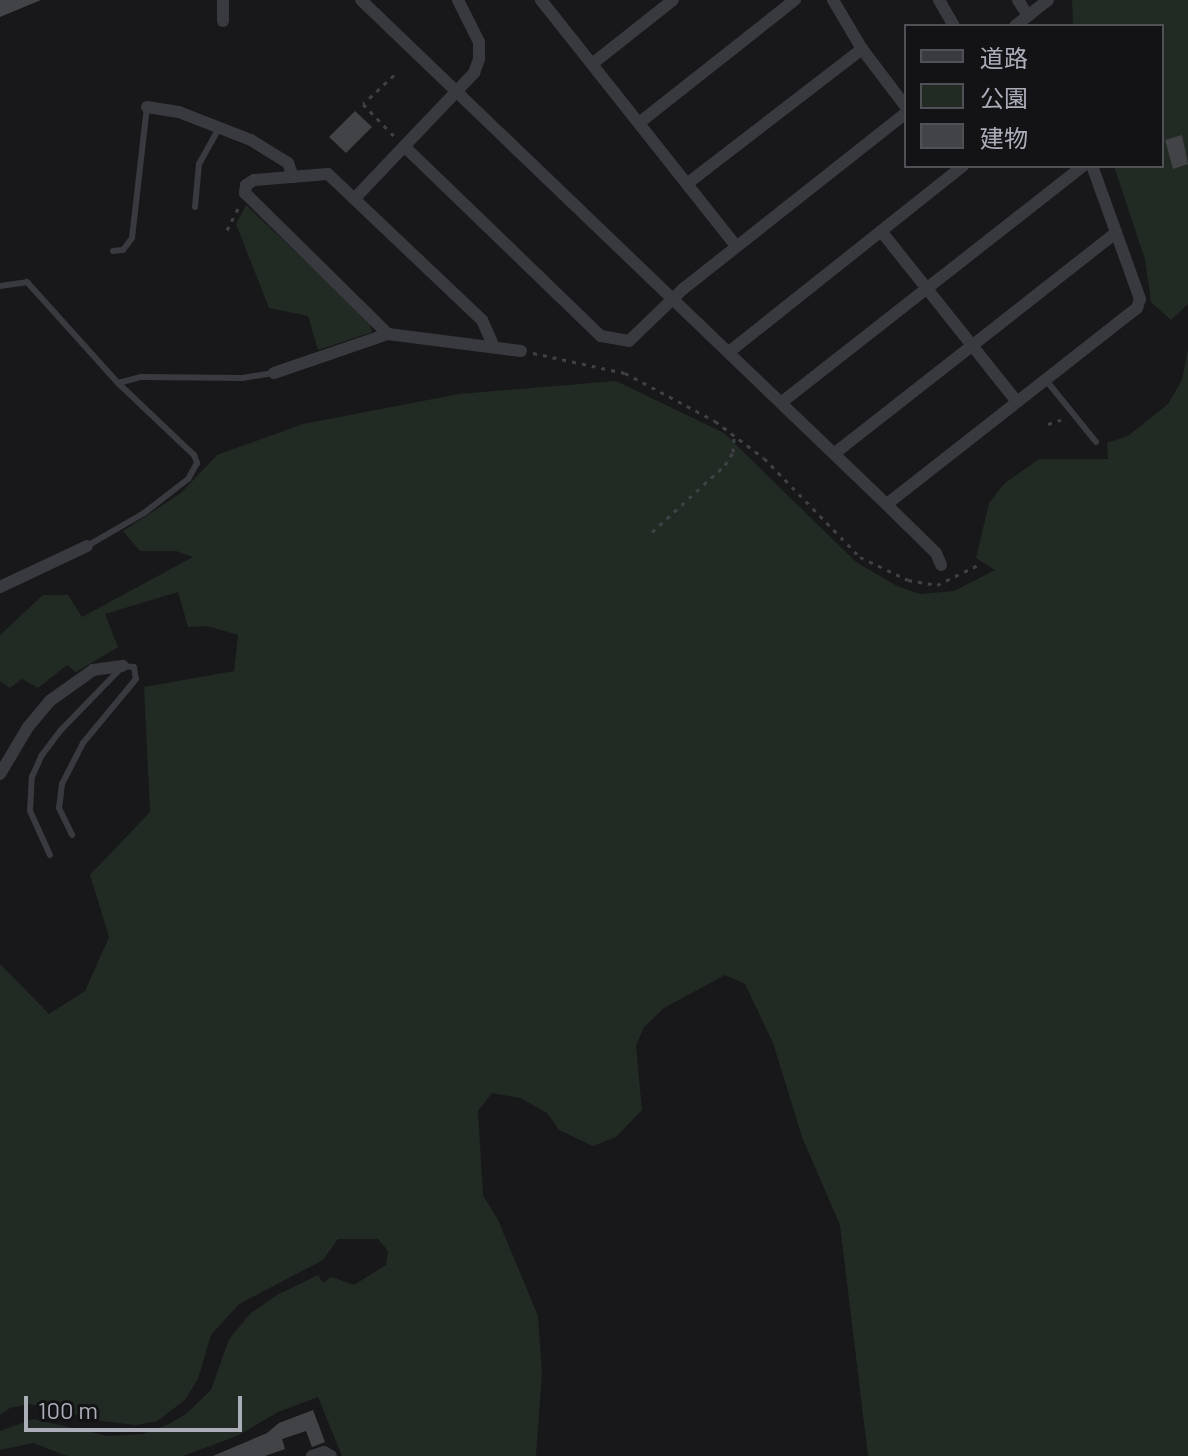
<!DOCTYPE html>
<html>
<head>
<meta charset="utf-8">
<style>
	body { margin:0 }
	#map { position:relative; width:1188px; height:1456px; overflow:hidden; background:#18181a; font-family:Barlow,"Noto Sans JP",sans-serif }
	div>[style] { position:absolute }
	.green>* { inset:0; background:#222a24 }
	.building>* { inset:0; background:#424347 }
	.path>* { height:3px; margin-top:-1.5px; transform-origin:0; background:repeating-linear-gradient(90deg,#3f4146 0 4px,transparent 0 10px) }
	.lane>* { height:6px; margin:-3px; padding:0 3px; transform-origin:3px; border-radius:3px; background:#393a3f }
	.street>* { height:12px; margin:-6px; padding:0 6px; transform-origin:6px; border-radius:6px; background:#393a3f }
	span { translate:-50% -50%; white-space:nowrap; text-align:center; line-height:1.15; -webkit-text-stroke:7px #131315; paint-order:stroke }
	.legend { position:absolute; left:904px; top:24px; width:260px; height:144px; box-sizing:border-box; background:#131315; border:2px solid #505157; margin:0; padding:10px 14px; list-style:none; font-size:24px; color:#abaeb9 }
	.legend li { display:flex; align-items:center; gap:16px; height:40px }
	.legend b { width:40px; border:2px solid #505157 }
	.scale { position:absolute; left:24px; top:1396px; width:218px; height:36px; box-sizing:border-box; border:4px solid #abaeb9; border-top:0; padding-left:10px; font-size:24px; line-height:28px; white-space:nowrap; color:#abaeb9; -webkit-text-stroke:6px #131315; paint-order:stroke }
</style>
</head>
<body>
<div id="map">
	<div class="green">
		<div style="clip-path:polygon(1072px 0,1188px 0,1188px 304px,1171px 320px,1151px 302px,1145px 260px,1114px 166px,1162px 166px,1162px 26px,1073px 26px)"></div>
		<div style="clip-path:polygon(246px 205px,369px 321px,372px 332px,318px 350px,308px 316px,269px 308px,236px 224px)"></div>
		<div style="clip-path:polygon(1188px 348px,1188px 1456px,868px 1456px,840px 1225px,802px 1137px,773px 1043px,745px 984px,725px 975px,664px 1008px,644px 1027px,636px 1046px,642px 1110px,616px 1137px,593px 1146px,559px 1130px,547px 1113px,520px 1098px,492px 1093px,478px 1111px,483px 1195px,498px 1220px,538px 1316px,542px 1374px,536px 1456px,342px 1456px,318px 1397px,278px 1412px,237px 1436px,183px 1456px,67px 1456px,33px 1443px,0 1450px,0 1431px,33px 1419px,108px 1436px,143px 1434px,167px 1425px,186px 1414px,211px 1390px,229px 1339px,251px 1313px,277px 1295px,318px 1275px,323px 1283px,331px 1277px,354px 1285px,386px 1265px,388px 1251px,378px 1239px,338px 1239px,323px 1260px,239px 1304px,211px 1335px,198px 1379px,185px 1400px,157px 1421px,136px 1425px,101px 1421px,29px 1404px,10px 1408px,0 1415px,0 964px,49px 1014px,85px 991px,109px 937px,90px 875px,150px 812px,144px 687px,234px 671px,238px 635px,207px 626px,188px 627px,178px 592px,105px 614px,118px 647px,76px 672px,67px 665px,38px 688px,22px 679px,10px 688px,0 681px,0 635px,43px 595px,68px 595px,82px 617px,193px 557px,176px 551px,140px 551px,123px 531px,181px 493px,217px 455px,303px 424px,459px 394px,616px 381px,724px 433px,856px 562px,897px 586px,920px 594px,954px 591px,995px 570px,976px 558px,989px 503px,1005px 483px,1039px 459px,1108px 459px,1107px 443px,1128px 436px,1168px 404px,1182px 380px)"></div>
	</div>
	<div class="building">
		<div style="clip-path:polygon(0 0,41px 0,0 17px)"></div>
		<div style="clip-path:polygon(355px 111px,372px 127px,346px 153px,329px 137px)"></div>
		<div style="clip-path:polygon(1182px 135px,1188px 164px,1173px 169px,1165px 140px)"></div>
		<div style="clip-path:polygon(313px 1410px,325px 1442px,312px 1447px,306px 1431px,282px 1439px,285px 1449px,265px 1456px,213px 1456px,267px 1433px,279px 1423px)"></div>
	</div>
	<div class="path">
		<div style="left:394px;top:75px;width:42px;rotate:136.9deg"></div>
		<div style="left:363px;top:104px;width:46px;rotate:45.9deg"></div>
		<div style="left:227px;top:230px;width:29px;rotate:-63deg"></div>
		<div style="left:533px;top:353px;width:94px;rotate:12.3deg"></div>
		<div style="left:625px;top:373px;width:102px;rotate:28.1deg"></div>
		<div style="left:715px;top:421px;width:61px;rotate:37.1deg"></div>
		<div style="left:764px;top:458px;width:138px;rotate:45.9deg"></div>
		<div style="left:860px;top:557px;width:53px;rotate:25.6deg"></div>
		<div style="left:908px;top:580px;width:29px;rotate:10deg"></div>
		<div style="left:937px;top:585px;width:46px;rotate:-26deg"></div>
		<div style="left:1048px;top:424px;width:16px;rotate:-18deg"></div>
		<div style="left:652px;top:532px;width:99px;rotate:-42.5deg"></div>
		<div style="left:725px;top:465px;width:15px;rotate:-58deg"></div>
		<div style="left:733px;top:452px;width:14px;rotate:-86deg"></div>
	</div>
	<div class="lane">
		<div style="left:195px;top:207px;width:43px;rotate:-84.7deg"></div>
		<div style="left:199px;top:164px;width:41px;rotate:-60.9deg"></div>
		<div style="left:113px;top:251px;width:10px;rotate:-6deg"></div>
		<div style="left:123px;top:250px;width:15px;rotate:-53deg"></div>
		<div style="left:132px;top:238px;width:132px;rotate:-83.5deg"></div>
		<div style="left:0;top:286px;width:27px;rotate:-8deg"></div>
		<div style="left:27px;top:282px;width:136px;rotate:48deg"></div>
		<div style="left:118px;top:383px;width:105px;rotate:43.5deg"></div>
		<div style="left:194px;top:455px;width:9px;rotate:69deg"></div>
		<div style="left:197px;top:463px;width:18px;rotate:119deg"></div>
		<div style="left:188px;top:479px;width:56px;rotate:142.3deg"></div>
		<div style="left:144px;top:513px;width:66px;rotate:149.9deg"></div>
		<div style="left:1045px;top:379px;width:81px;rotate:51deg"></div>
		<div style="left:118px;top:383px;width:24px;rotate:-15deg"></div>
		<div style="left:141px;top:377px;width:101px;rotate:0.6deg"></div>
		<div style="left:242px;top:378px;width:31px;rotate:-9deg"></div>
		<div style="left:50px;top:855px;width:48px;rotate:-114.4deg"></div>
		<div style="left:30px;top:811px;width:34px;rotate:-87deg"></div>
		<div style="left:32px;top:777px;width:24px;rotate:-66deg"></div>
		<div style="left:42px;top:755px;width:31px;rotate:-53deg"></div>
		<div style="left:61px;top:730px;width:89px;rotate:-45.9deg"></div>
		<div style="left:123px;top:666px;width:11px;rotate:5deg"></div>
		<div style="left:134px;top:667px;width:12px;rotate:81deg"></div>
		<div style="left:136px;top:679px;width:83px;rotate:129.6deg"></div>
		<div style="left:83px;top:743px;width:46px;rotate:117.1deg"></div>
		<div style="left:62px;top:784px;width:24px;rotate:97deg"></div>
		<div style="left:59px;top:808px;width:30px;rotate:64deg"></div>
	</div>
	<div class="street">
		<div style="left:223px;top:0;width:21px;rotate:90deg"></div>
		<div style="left:361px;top:0;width:719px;rotate:43.82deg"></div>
		<div style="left:880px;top:498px;width:78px;rotate:44.5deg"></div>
		<div style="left:936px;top:553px;width:13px;rotate:67deg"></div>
		<div style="left:541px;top:0;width:314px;rotate:51.6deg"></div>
		<div style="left:833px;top:0;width:57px;rotate:59.4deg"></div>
		<div style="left:862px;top:49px;width:73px;rotate:52.8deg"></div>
		<div style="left:939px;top:0;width:30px;rotate:60deg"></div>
		<div style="left:1018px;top:0;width:19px;rotate:58deg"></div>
		<div style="left:1015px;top:26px;width:42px;rotate:-38.2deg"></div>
		<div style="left:592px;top:64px;width:103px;rotate:-38.3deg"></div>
		<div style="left:147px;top:107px;width:32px;rotate:9deg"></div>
		<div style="left:179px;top:112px;width:77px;rotate:21.3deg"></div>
		<div style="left:251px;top:140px;width:44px;rotate:31.9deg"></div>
		<div style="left:288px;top:163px;width:15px;rotate:70deg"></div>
		<div style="left:639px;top:123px;width:199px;rotate:-38.3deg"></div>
		<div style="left:405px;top:147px;width:272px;rotate:44deg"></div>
		<div style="left:601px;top:336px;width:28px;rotate:10deg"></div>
		<div style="left:629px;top:341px;width:75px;rotate:-43.9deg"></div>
		<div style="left:683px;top:289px;width:284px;rotate:-38.3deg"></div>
		<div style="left:688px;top:183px;width:220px;rotate:-37.6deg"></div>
		<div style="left:355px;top:198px;width:173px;rotate:-46.4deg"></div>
		<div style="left:474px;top:73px;width:15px;rotate:-70deg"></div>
		<div style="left:479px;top:59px;width:17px;rotate:-90deg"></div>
		<div style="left:479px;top:42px;width:47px;rotate:-116.6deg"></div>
		<div style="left:881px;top:231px;width:217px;rotate:51.5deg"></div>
		<div style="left:388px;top:334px;width:201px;rotate:-135.4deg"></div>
		<div style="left:245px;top:193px;width:8px;rotate:-83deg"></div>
		<div style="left:246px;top:185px;width:9px;rotate:-32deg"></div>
		<div style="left:254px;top:180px;width:74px;rotate:-4.6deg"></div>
		<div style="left:328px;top:174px;width:212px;rotate:43.5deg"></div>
		<div style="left:482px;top:320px;width:27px;rotate:66deg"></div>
		<div style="left:729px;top:352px;width:299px;rotate:-38.5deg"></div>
		<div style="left:274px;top:373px;width:120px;rotate:-18.9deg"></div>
		<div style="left:388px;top:334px;width:134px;rotate:7.3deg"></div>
		<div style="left:782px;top:402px;width:382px;rotate:-38.1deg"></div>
		<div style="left:835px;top:453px;width:357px;rotate:-38.1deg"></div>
		<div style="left:887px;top:504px;width:318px;rotate:-38.1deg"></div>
		<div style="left:1137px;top:308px;width:9px;rotate:-72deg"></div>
		<div style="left:1140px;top:299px;width:141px;rotate:-109.8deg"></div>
		<div style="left:0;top:587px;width:96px;rotate:-25.2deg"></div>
		<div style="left:0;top:774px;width:55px;rotate:-59.2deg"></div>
		<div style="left:28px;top:727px;width:35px;rotate:-50deg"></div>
		<div style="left:51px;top:700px;width:52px;rotate:-35.5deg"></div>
		<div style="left:93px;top:670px;width:30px;rotate:-8deg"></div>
		<div style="left:312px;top:1456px;width:13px;rotate:-18deg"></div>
		<div style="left:324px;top:1452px;width:8px;rotate:30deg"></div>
	</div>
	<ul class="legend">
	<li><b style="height:10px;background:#393a3f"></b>道路</li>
	<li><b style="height:22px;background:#222a24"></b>公園</li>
	<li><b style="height:22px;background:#424347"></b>建物</li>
	</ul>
	<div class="scale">100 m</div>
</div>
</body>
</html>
